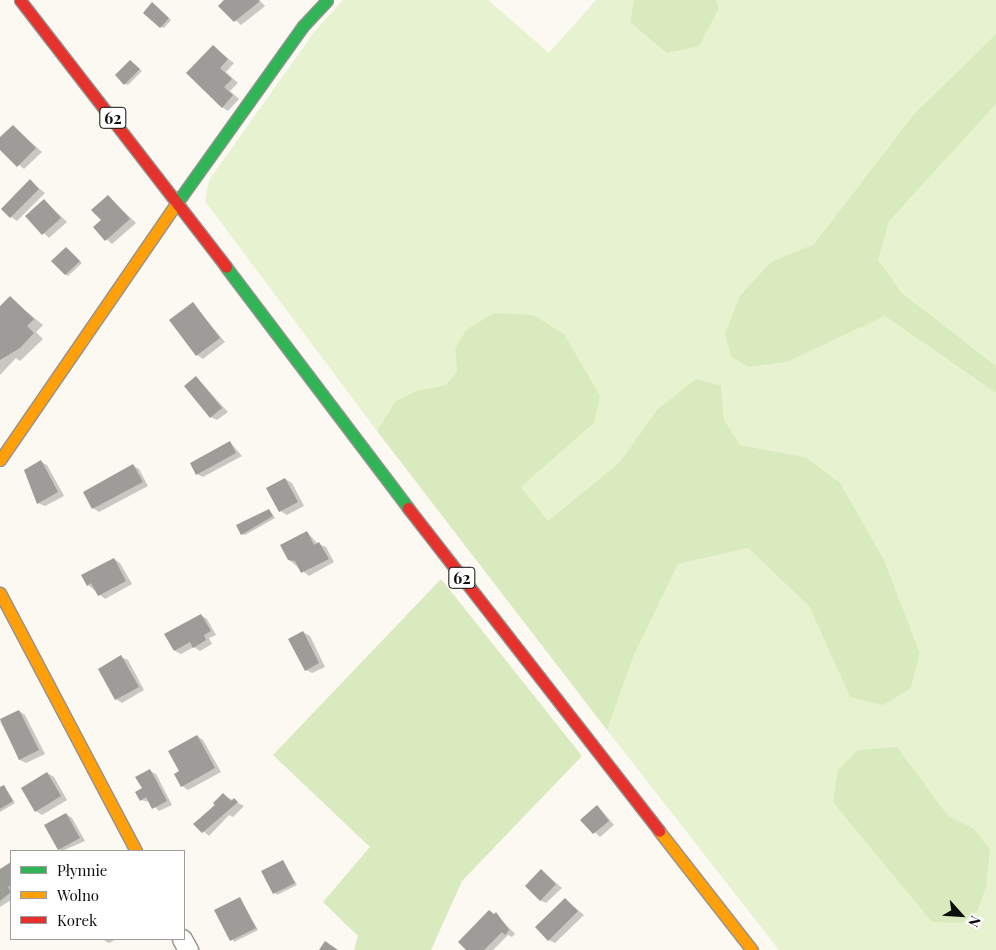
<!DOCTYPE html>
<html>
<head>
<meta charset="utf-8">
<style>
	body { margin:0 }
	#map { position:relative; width:996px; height:950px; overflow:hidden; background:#fbf9f2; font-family:"Playfair Display",serif }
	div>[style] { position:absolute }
	.green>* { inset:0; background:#e7f2d0 }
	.forest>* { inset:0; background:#d8eabe }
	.shadow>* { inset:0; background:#0003 }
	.building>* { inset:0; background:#9e9c98 }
	.roads { filter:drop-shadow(1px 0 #949390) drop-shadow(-1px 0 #949390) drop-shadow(0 1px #949390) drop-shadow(0 -1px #949390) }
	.street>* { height:19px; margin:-9.5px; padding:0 9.5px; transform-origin:9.5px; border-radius:9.5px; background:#fefefd }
	.fast>* { height:11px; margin:-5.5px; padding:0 5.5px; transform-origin:5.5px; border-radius:5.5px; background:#30b455 }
	.slow>* { height:11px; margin:-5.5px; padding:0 5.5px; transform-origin:5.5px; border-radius:5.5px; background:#ff9f0a }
	.jam>* { height:11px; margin:-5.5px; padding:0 5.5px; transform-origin:5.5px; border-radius:5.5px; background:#e5322d }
	span { translate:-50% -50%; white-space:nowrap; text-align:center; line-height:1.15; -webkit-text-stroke:5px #fff; paint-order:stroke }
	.shield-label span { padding:1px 4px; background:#fff; border:1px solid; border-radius:4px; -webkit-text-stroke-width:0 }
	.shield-label { font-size:16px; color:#0d0d0d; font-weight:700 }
	.legend { position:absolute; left:10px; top:850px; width:175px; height:90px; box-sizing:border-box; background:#fff; border:1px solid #9e9e9e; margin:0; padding:6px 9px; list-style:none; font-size:15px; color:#0d0d0d }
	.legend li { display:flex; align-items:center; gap:10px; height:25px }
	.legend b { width:25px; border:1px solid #9e9e9e }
	.north { position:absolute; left:936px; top:890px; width:50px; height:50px; -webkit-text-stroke:4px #fff; paint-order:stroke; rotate:116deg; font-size:14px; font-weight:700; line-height:20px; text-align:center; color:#0d0d0d }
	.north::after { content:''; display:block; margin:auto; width:18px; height:22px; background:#0d0d0d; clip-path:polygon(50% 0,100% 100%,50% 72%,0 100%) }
</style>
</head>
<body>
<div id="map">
	<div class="green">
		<div style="clip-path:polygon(evenodd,343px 0,488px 0,549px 53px,596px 0,634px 0,630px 22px,719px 8px,716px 0,996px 0,996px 34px,914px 114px,814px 244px,771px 262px,731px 357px,749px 367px,787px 362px,885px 316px,996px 393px,996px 950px,779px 950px,607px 730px,634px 655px,678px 564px,748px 548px,809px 606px,850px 697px,911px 688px,920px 653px,884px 560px,805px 457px,740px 445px,724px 421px,721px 386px,657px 410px,620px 462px,548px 521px,521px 487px,594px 423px,455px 349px,457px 372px,444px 385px,416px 391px,397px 401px,377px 431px,205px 201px,209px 180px,315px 31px,343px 0,897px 747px,949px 817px,986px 887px,978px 910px,962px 923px,897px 747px)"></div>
		<div style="clip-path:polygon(996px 104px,996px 366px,902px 293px,878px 260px,888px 221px)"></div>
	</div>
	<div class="forest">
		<div style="clip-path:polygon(634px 0,716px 0,719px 8px,699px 46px,667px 53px,630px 22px)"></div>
		<div style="clip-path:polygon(996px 34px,996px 104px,889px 221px,878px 260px,902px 293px,996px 366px,996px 393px,885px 316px,787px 362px,749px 367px,731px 357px,725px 333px,740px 296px,771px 262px,814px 244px,914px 114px)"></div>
		<div style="clip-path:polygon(494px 313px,533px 315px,564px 334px,600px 396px,594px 423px,521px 487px,548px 521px,620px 462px,657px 410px,696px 379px,721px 386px,724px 420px,740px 445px,805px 457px,840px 483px,884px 560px,920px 653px,911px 688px,883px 705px,850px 697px,809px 606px,748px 548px,678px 564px,634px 655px,607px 730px,377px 431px,396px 401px,416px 391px,445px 385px,457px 372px,455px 349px,466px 330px)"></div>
		<div style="clip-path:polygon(441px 579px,582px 756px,462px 881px,431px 950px,354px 950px,358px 936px,323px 902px,370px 847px,273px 755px)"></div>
		<div style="clip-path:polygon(897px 747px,949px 817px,974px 829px,990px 850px,986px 887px,978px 910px,962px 923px,932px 922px,833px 802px,838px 770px,858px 750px)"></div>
	</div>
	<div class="shadow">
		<div style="clip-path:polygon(226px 0,259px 0,265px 6px,241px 25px,220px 6px)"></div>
		<div style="clip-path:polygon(155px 5px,171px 20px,164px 28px,161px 27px)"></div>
		<div style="clip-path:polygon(213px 47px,234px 63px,226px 72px,238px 83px,230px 91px,239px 99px,228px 111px,222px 107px)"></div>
		<div style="clip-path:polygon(133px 63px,142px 71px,128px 85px,125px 84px)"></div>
		<div style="clip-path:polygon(13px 126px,42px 152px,24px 169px,0 148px,0 139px)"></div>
		<div style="clip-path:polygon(30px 181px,45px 193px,17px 221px,11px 217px)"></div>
		<div style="clip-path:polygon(108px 196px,136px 223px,112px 244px,94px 228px,102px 220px)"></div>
		<div style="clip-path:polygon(44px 200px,67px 222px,49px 238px,27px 216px)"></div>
		<div style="clip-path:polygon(69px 250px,82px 263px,68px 276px,65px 274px)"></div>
		<div style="clip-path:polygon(10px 298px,43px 325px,36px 332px,43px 339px,20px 361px,16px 358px,0 375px,0 307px)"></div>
		<div style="clip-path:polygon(193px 304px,225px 342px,203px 359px,197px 355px)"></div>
		<div style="clip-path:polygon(196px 377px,228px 412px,217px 420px,211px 417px)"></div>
		<div style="clip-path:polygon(230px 442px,242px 456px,203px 477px,197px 474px)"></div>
		<div style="clip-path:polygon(41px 462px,47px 465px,64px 496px,45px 506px,38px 503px)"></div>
		<div style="clip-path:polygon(133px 466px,139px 469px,148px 486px,99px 512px,93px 508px)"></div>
		<div style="clip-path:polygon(285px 479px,292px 483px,304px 506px,287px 515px,280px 511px,268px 488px)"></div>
		<div style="clip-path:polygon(269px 510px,275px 518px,245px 535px,242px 534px)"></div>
		<div style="clip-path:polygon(307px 532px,318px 544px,326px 547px,334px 562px,309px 576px,289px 560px)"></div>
		<div style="clip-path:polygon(114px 559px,120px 563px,132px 584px,105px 599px,88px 585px)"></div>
		<div style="clip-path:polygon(201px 615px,207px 619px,216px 635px,209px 638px,212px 644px,200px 651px,194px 647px,181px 654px,175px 651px)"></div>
		<div style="clip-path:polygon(303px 632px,310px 636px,325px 667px,312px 673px,306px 670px)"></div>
		<div style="clip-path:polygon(121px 657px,128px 660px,144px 690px,122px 703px,116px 699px)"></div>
		<div style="clip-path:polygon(19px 711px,25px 715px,45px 754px,26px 763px,20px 760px,0 721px)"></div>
		<div style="clip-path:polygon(197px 736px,203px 740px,221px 772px,188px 790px,182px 786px)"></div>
		<div style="clip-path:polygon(150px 771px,156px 774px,172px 805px,159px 811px,150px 802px,141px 800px)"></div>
		<div style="clip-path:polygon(47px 773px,54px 777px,67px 800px,42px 815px,36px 811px)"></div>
		<div style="clip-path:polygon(4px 786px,15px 803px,0 812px,0 789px)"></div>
		<div style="clip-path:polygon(223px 795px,244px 806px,233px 817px,229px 815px,209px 836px,196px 825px)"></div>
		<div style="clip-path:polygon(598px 806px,614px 825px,600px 837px,582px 820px)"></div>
		<div style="clip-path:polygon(66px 814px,72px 818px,85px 841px,62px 851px,59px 849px)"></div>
		<div style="clip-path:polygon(283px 861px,297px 885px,277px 895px,263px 872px)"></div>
		<div style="clip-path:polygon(11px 863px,11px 900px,0 907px,0 870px)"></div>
		<div style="clip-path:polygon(542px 871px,562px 888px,546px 903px,540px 900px)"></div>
		<div style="clip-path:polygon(240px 899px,258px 930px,234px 942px,216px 911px)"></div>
		<div style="clip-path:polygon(566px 900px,584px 915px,555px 943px,549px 940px)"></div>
		<div style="clip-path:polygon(496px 914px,515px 934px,512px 937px,508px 935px,493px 950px,467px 950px)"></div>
		<div style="clip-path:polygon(102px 939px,117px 939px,109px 943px)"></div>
	</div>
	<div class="building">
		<div style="clip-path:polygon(224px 0,258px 0,260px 1px,234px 22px,218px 6px)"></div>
		<div style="clip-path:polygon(152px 2px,169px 18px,160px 28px,143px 13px)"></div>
		<div style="clip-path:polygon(213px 45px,228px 59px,220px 68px,232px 79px,224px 87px,233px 95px,222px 108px,186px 73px)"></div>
		<div style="clip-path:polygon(130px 60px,140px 69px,124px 85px,115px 75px)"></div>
		<div style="clip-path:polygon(13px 125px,36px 148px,17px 167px,0 150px,0 137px)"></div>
		<div style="clip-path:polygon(30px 179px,39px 189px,10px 218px,1px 209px)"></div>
		<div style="clip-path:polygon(108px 195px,130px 219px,105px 241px,93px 227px,101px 220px,91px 210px)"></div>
		<div style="clip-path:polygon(44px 199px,61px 218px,42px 235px,25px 216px)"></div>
		<div style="clip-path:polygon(66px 247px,80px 261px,65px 275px,51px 261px)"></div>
		<div style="clip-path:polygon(10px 296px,34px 319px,27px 326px,34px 333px,20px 348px,0 360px,0 306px)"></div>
		<div style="clip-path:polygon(193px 302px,220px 338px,196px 356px,169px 320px)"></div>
		<div style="clip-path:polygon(196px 376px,222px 408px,210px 418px,184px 386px)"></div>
		<div style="clip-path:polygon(230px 441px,236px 453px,196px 475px,190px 463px)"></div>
		<div style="clip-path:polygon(41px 460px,58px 492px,37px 504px,24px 470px)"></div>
		<div style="clip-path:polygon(133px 464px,143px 482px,92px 509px,83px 492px)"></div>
		<div style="clip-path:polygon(285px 478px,298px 502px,279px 512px,266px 488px)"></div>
		<div style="clip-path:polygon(269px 509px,273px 516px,241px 535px,236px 525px)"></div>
		<div style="clip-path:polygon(307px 531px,314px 545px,319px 542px,329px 559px,301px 573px,295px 561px,288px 560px,280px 545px)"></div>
		<div style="clip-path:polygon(114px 558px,126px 581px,98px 596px,91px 583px,87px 586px,81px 575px)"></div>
		<div style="clip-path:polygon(201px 614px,211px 631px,204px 635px,206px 640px,193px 648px,190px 642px,174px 651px,164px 634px)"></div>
		<div style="clip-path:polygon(303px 631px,319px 663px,305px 671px,288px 639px)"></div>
		<div style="clip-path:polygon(121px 655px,139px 687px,115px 700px,98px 669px)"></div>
		<div style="clip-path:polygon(19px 710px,39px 750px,19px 760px,0 719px)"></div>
		<div style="clip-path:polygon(197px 735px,215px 768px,181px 787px,174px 774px,179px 771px,168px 751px)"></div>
		<div style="clip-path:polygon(150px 769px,167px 801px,152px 809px,146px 797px,140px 801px,135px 792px,142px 788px,135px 777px)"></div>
		<div style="clip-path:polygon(47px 772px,61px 796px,35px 812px,21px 788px)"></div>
		<div style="clip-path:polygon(4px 785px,13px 801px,0 809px,0 787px)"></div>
		<div style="clip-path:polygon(223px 793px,231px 801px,234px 798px,238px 802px,202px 833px,193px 824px,215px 805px,213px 803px)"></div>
		<div style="clip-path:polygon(597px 805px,609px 821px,593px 834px,580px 820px)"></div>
		<div style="clip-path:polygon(66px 813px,80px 838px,58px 850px,44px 825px)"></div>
		<div style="clip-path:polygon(283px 860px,295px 883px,273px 894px,261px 871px)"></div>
		<div style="clip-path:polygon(11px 862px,11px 885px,8px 887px,11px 892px,0 901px,0 869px)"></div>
		<div style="clip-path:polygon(541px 869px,556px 884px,540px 901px,525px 886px)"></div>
		<div style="clip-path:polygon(240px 897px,256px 928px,230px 941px,214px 910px)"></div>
		<div style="clip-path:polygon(565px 898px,578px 911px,548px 941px,535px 927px)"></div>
		<div style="clip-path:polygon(489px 910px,494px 914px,496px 912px,509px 930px,505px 935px,502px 932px,484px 950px,466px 950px,458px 942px)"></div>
		<div style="clip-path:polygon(325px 941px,338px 950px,319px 950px)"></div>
	</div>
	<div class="roads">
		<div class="street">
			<div style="left:182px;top:939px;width:13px;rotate:61deg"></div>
		</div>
		<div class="fast">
			<div style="left:176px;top:204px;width:219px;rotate:-54.5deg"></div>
			<div style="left:303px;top:26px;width:35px;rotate:-47deg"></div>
			<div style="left:226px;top:267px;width:302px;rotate:52.9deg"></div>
		</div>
		<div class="slow">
			<div style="left:0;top:460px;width:311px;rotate:-55.5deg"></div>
			<div style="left:0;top:593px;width:292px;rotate:62.2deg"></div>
			<div style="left:659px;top:831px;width:151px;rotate:52deg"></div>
		</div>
		<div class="jam">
			<div style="left:20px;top:0;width:337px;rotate:52.3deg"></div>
			<div style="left:408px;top:508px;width:409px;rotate:52.1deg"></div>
		</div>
	</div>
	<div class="shield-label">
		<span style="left:113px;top:118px">62</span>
		<span style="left:462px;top:578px">62</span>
	</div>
	<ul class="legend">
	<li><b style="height:6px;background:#30b455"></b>Płynnie</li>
	<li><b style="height:6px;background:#ff9f0a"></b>Wolno</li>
	<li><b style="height:6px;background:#e5322d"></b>Korek</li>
	</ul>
	<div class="north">N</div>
</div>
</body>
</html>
